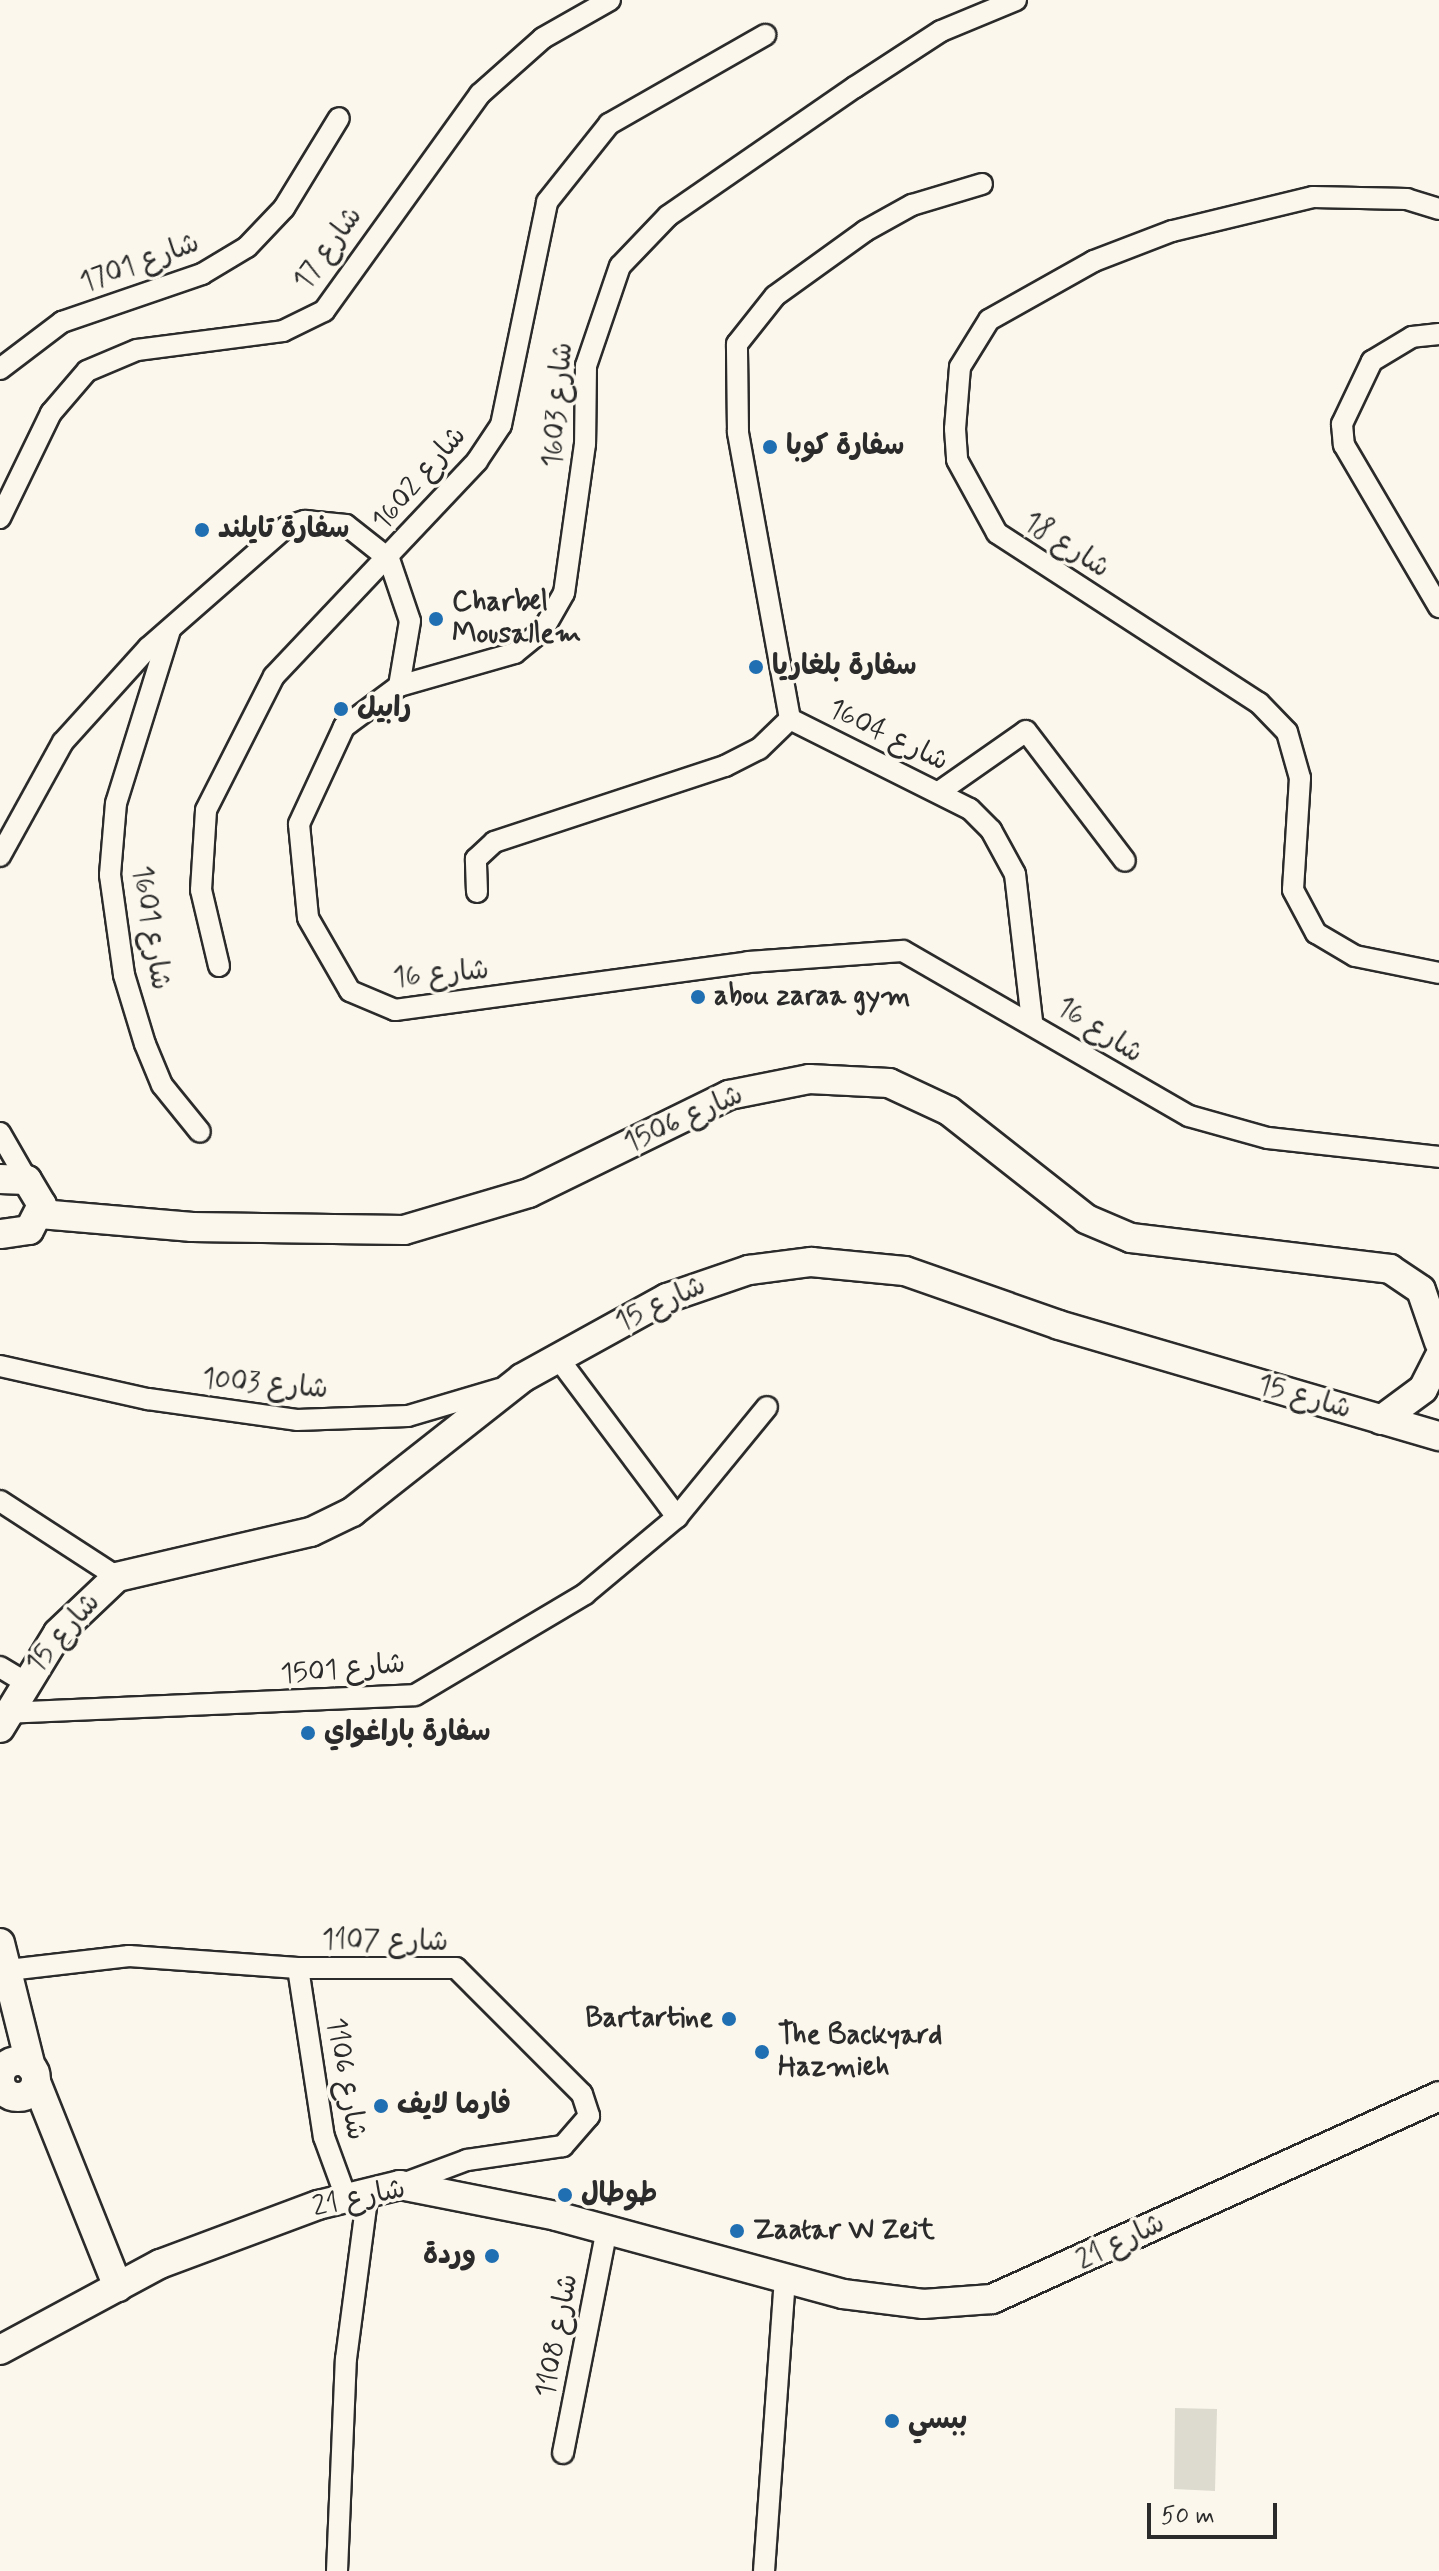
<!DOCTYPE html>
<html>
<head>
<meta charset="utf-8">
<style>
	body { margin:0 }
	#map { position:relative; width:1439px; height:2571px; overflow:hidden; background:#fbf7ec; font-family:Mynerve,"Playpen Sans Arabic",sans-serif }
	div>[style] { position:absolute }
	.green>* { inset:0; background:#dddad0 }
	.roads { filter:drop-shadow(2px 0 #2b2b2b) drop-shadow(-2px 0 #2b2b2b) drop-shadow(0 2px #2b2b2b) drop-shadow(0 -2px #2b2b2b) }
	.street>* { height:20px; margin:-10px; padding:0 10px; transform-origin:10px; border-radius:10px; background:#fbf7ec }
	.secondary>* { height:28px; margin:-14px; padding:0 14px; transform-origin:14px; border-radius:14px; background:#fbf7ec }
	.secondary>.ring { margin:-14px; padding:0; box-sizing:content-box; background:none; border:28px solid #fbf7ec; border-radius:50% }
	.dots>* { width:22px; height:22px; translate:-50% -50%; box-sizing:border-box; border:4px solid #fbf7ec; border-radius:50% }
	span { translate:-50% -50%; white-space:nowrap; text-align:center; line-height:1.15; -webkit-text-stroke:7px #fbf7ec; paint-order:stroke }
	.street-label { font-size:28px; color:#2b2b2b }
	.poi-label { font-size:28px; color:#2b2b2b; font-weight:700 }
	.left { translate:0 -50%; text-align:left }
	.right { translate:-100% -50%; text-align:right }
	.scale { position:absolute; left:1147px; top:2503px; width:130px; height:36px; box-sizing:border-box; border:4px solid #2b2b2b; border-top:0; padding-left:10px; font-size:24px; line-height:28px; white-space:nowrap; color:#2b2b2b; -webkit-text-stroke:6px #fbf7ec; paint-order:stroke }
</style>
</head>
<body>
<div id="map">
	<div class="green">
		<div style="clip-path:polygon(1175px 2408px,1217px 2409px,1215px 2491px,1174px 2489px)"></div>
	</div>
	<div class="roads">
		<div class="street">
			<div style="left:1016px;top:0;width:81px;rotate:157.5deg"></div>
			<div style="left:941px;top:31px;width:103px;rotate:146.9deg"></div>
			<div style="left:855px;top:87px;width:227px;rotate:145.4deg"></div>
			<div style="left:668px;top:216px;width:69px;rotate:133.8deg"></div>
			<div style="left:620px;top:266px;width:106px;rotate:108.8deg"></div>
			<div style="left:586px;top:366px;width:78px;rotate:90.7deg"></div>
			<div style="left:585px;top:444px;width:150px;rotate:98deg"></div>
			<div style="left:564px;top:593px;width:43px;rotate:119.6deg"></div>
			<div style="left:543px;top:630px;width:36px;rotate:141deg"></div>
			<div style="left:515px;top:653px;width:121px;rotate:164.1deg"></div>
			<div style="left:399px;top:686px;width:69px;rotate:143.3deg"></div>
			<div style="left:344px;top:727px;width:107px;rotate:114.9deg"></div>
			<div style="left:299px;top:824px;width:94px;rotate:84.5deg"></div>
			<div style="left:308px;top:918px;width:84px;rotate:60.1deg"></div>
			<div style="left:350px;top:991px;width:49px;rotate:22.9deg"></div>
			<div style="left:395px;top:1010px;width:356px;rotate:-7.7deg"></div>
			<div style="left:748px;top:962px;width:155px;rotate:-4.1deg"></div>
			<div style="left:903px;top:951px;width:330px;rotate:30deg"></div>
			<div style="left:1189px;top:1116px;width:82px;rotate:15.6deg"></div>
			<div style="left:1268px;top:1138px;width:172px;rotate:6.3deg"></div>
			<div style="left:1439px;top:209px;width:34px;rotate:-163deg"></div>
			<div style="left:1407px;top:199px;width:94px;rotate:-178.8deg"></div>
			<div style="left:1313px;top:197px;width:145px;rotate:166.4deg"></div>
			<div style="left:1172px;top:231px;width:84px;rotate:159deg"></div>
			<div style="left:1094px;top:261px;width:120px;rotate:150.7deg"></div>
			<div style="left:989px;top:320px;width:55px;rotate:121.7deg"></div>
			<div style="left:960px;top:367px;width:62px;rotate:94.6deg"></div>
			<div style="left:955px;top:429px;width:31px;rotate:86deg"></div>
			<div style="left:957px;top:460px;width:83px;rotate:61.3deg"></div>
			<div style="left:997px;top:533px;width:312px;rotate:33deg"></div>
			<div style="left:1259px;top:703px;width:40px;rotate:46deg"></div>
			<div style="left:1287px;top:732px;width:48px;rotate:74.2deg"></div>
			<div style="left:1300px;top:778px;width:112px;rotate:93.6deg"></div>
			<div style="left:1293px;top:890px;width:49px;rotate:61.9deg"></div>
			<div style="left:1316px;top:933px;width:45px;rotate:30.5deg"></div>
			<div style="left:1355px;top:956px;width:86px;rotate:11.4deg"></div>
			<div style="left:1439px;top:334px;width:27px;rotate:174deg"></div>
			<div style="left:1412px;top:337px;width:47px;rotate:149deg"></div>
			<div style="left:1372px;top:361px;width:70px;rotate:115.5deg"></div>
			<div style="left:1342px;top:424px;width:21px;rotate:85deg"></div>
			<div style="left:1344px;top:445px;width:188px;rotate:59.6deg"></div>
			<div style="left:0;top:369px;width:78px;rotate:-37.2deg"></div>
			<div style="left:62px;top:322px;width:148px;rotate:-18.9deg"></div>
			<div style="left:202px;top:274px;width:52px;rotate:-31deg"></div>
			<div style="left:247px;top:247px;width:54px;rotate:-46.5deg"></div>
			<div style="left:284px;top:208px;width:105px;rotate:-58.6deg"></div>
			<div style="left:0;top:518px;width:117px;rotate:-64.1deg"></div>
			<div style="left:51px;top:413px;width:55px;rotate:-49.4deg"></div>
			<div style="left:87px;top:371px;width:54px;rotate:-22.8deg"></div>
			<div style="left:137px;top:350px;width:147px;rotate:-7.4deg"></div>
			<div style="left:283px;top:331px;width:46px;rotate:-26deg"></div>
			<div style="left:324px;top:311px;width:267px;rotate:-54.3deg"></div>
			<div style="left:480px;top:94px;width:84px;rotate:-41.6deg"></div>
			<div style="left:543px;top:38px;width:77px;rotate:-29.6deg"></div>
			<div style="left:170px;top:630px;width:181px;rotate:107.3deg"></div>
			<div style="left:116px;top:803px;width:72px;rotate:94.8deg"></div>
			<div style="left:110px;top:875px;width:101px;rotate:82deg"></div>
			<div style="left:124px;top:975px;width:72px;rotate:73.1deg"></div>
			<div style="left:145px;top:1044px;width:44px;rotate:67.5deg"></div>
			<div style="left:162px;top:1085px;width:60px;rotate:51deg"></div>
			<div style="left:790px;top:719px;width:292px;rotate:-100.3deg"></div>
			<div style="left:738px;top:432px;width:88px;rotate:-90.7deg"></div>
			<div style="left:737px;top:344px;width:61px;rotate:-51.6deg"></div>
			<div style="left:775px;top:296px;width:111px;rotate:-35.8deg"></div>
			<div style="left:865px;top:231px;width:54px;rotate:-29deg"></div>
			<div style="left:912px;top:205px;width:73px;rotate:-16.7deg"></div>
			<div style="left:790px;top:719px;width:201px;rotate:26.6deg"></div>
			<div style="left:970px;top:809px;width:30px;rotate:45deg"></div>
			<div style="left:991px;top:830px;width:50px;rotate:61.4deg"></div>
			<div style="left:1015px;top:874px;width:149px;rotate:83.4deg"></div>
			<div style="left:939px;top:792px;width:106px;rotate:-35deg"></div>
			<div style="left:1026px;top:731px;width:163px;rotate:52.7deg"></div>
			<div style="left:0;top:856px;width:130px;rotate:-61.1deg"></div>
			<div style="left:63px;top:742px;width:127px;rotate:-47.9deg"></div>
			<div style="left:148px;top:648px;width:184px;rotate:-41.2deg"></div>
			<div style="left:286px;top:527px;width:20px;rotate:-18deg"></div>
			<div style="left:305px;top:521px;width:41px;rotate:5.6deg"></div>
			<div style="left:346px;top:525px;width:55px;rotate:38.3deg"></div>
			<div style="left:389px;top:559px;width:65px;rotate:71.3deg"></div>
			<div style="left:410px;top:621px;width:66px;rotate:99.6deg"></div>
			<div style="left:477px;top:892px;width:33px;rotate:-92deg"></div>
			<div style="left:476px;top:859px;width:25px;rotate:-43deg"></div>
			<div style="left:494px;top:842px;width:243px;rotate:-18.2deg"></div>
			<div style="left:725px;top:766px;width:38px;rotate:-27deg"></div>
			<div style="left:759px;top:749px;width:43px;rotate:-44.1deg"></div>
			<div style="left:219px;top:966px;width:78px;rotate:-103.3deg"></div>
			<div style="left:201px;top:890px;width:80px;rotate:-86.4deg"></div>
			<div style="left:206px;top:810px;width:150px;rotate:-63.1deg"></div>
			<div style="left:274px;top:676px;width:296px;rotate:-46.6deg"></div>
			<div style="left:477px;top:461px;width:43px;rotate:-56.3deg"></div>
			<div style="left:501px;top:425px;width:228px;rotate:-78.3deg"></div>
			<div style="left:547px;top:202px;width:100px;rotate:-51.5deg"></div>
			<div style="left:609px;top:124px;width:180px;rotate:-29.7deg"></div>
			<div style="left:0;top:1133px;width:54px;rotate:60.1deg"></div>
			<div style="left:558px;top:1358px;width:199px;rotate:53.2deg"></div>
			<div style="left:0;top:1366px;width:152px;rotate:12.6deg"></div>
			<div style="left:148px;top:1399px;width:150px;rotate:8deg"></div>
			<div style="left:297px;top:1420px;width:111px;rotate:-2.1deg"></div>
			<div style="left:408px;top:1416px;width:95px;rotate:-16.5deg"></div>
			<div style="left:0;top:1501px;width:140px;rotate:33deg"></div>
			<div style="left:0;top:1667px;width:27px;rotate:31deg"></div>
			<div style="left:6px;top:1713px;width:409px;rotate:-2.5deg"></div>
			<div style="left:415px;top:1695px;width:198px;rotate:-30.7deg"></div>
			<div style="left:585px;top:1594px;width:120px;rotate:-39.9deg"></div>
			<div style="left:677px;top:1517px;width:142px;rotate:-50.7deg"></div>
			<div style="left:298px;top:1968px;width:171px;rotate:81.3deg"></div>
			<div style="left:324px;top:2137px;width:64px;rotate:69.9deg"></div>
			<div style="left:0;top:1971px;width:130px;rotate:-6.6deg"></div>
			<div style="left:129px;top:1956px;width:169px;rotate:4.1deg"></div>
			<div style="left:298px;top:1968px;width:158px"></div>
			<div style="left:456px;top:1968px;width:178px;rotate:45deg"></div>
			<div style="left:582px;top:2094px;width:23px;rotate:72deg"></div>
			<div style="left:589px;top:2116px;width:40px;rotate:131deg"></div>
			<div style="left:563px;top:2146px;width:97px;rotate:171.7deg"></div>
			<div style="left:467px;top:2160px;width:72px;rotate:159.5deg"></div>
			<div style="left:563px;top:2453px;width:228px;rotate:-78.9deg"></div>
			<div style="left:337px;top:2571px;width:212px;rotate:-87.6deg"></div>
			<div style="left:346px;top:2359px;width:168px;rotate:-82.5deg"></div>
			<div style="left:764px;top:2571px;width:292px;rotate:-85.9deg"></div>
		</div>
		<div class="secondary">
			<div style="left:0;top:1179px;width:27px;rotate:2deg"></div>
			<div style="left:27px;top:1180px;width:29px;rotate:59deg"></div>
			<div style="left:42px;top:1205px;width:28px;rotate:117deg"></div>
			<div style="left:29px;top:1230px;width:29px;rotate:172deg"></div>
			<div style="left:40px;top:1214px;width:153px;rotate:4.9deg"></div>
			<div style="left:192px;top:1227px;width:212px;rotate:0.8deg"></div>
			<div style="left:404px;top:1230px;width:130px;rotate:-16.5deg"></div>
			<div style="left:529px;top:1193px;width:223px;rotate:-26.1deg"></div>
			<div style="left:729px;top:1095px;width:82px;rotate:-11.3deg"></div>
			<div style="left:809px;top:1079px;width:80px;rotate:2.9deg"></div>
			<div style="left:889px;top:1083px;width:66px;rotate:25deg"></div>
			<div style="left:949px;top:1111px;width:174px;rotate:38.2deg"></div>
			<div style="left:1086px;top:1219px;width:49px;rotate:22.9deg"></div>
			<div style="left:1131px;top:1238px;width:261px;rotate:6.8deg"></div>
			<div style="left:1390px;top:1269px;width:37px;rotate:34deg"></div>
			<div style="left:1421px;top:1290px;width:55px;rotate:70.9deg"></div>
			<div style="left:1381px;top:1420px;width:52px;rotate:-36.4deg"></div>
			<div style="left:1423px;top:1389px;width:35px;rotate:-63deg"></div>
			<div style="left:0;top:1728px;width:111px;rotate:-58.6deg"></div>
			<div style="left:58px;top:1633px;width:81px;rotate:-43.5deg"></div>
			<div style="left:117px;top:1577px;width:199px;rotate:-13.1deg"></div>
			<div style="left:311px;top:1532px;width:46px;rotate:-26deg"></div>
			<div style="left:352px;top:1512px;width:216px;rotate:-38.2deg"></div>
			<div style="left:522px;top:1378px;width:166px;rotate:-28.9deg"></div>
			<div style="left:667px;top:1298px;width:87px;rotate:-18.9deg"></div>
			<div style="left:749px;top:1270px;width:63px;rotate:-7.4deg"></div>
			<div style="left:811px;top:1262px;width:94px;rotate:5.5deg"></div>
			<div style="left:905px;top:1271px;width:163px;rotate:19.3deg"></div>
			<div style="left:1059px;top:1325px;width:396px;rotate:16.3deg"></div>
			<div style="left:0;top:1943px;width:128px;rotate:76deg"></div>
			<div class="ring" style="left:0;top:2061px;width:8px;height:8px"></div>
			<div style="left:36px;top:2082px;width:221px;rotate:68.2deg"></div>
			<div style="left:0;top:2350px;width:182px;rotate:-28.3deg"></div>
			<div style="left:160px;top:2264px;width:169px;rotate:-20.5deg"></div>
			<div style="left:318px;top:2205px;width:84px;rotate:-13.7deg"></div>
			<div style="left:400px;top:2185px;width:159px;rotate:11.2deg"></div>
			<div style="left:556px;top:2216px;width:297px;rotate:15.2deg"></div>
			<div style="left:843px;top:2294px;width:81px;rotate:7.1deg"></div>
			<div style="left:923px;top:2304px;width:69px;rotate:-4.1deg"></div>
			<div style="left:992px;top:2299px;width:491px;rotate:-24.4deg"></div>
		</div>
	</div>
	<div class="dots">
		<div style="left:770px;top:447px;background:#1f6fb2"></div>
		<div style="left:202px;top:530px;background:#1f6fb2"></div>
		<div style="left:436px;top:619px;background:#1f6fb2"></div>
		<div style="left:756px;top:667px;background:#1f6fb2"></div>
		<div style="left:341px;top:709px;background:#1f6fb2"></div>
		<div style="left:698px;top:997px;background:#1f6fb2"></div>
		<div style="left:308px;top:1733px;background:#1f6fb2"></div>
		<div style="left:729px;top:2019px;background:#1f6fb2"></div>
		<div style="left:762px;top:2052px;background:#1f6fb2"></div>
		<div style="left:381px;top:2106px;background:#1f6fb2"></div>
		<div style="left:565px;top:2195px;background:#1f6fb2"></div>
		<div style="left:737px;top:2231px;background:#1f6fb2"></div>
		<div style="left:492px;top:2256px;background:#1f6fb2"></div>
		<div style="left:892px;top:2421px;background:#1f6fb2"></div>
	</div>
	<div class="street-label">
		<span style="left:329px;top:249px;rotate:-54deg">شارع 17</span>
		<span style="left:140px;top:264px;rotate:-20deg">شارع 1701</span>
		<span style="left:559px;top:405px;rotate:-85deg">شارع 1603</span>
		<span style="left:420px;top:479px;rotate:-49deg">شارع 1602</span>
		<span style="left:1066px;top:546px;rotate:33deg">شارع 18</span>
		<span style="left:888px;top:736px;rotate:26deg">شارع 1604</span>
		<span style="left:150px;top:928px;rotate:81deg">شارع 1601</span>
		<span style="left:441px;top:975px;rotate:-5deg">شارع 16</span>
		<span style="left:1099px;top:1031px;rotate:33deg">شارع 16</span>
		<span style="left:684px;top:1120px;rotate:-24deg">شارع 1506</span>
		<span style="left:661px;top:1305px;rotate:-25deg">شارع 15</span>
		<span style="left:265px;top:1385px;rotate:5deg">شارع 1003</span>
		<span style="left:1304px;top:1398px;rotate:16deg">شارع 15</span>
		<span style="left:64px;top:1634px;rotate:-49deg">شارع 15</span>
		<span style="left:343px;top:1670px;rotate:-5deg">شارع 1501</span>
		<span style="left:385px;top:1942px;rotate:1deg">شارع 1107</span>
		<span style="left:345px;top:2079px;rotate:80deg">شارع 1106</span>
		<span style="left:359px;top:2199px;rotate:-12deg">شارع 21</span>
		<span style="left:1121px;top:2243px;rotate:-26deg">شارع 21</span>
		<span style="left:558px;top:2336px;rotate:-79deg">شارع 1108</span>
	</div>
	<div class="poi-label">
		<span class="left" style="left:786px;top:447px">سفارة كوبا</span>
		<span class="left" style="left:218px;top:530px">سفارة تايلند</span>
		<span class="left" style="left:452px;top:619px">Charbel<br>Mousallem</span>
		<span class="left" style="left:772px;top:667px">سفارة بلغاريا</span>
		<span class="left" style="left:357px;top:709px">رابيل</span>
		<span class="left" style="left:714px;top:997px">abou zaraa gym</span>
		<span class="left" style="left:324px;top:1733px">سفارة باراغواي</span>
		<span class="right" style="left:713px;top:2019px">Bartartine</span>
		<span class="left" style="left:778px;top:2052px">The Backyard<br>Hazmieh</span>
		<span class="left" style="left:397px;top:2106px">فارما لايف</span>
		<span class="left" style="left:581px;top:2195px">طوطال</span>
		<span class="left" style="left:753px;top:2231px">Zaatar W Zeit</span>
		<span class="right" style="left:476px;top:2256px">وردة</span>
		<span class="left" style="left:908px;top:2421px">ببسي</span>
	</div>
	<div class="scale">50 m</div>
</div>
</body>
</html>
